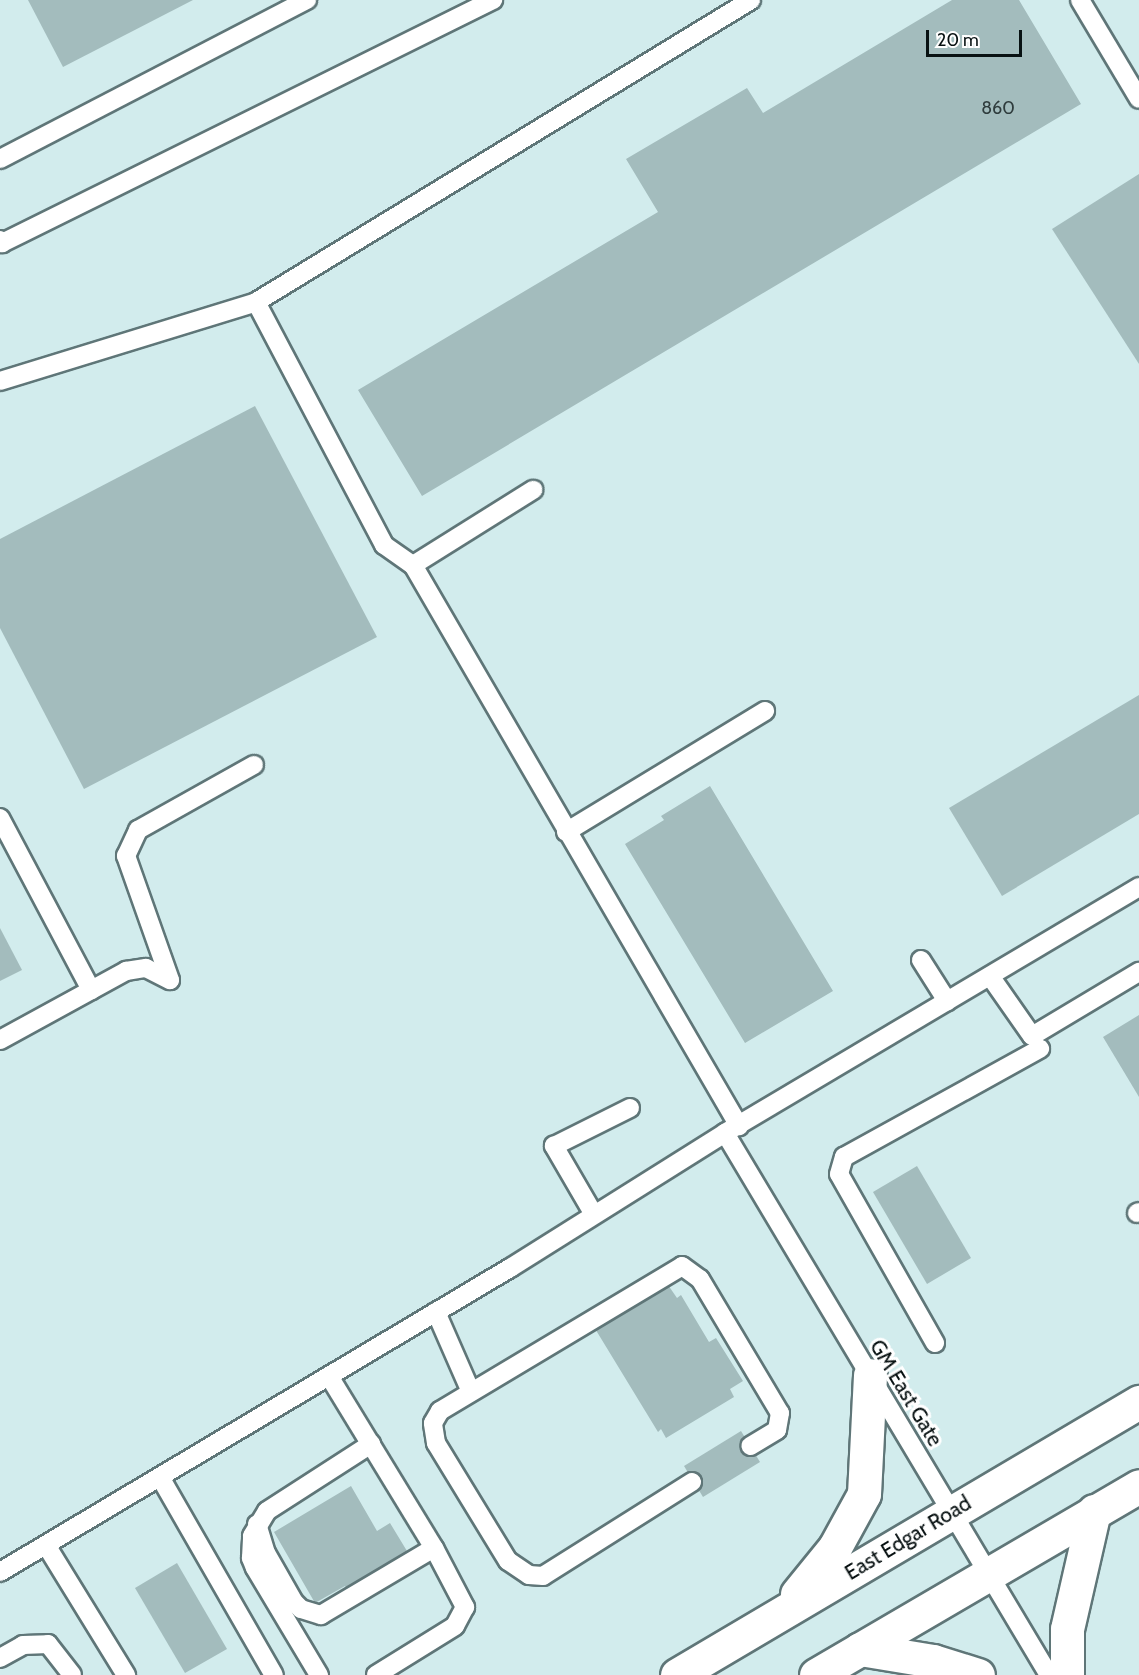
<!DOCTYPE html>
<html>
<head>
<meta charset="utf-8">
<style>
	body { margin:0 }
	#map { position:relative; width:1139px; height:1675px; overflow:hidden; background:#d2eced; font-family:Cabin,sans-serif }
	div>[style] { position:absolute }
	.building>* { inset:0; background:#a3bcbd }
	.roads { filter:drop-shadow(2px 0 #5f7678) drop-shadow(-2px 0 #5f7678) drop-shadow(0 2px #5f7678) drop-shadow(0 -2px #5f7678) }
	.service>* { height:18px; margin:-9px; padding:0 9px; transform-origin:9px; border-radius:9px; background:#fff }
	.trunk>* { height:33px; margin:-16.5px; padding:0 16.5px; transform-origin:16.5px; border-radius:16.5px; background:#fff }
	span { translate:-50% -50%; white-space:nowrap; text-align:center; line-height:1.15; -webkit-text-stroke:6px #fff; paint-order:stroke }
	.number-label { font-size:18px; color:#2f3c3d }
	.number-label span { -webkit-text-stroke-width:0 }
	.street-label { font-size:21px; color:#081112 }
	.scale { position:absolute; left:926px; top:30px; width:96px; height:27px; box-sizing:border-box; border:3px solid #081112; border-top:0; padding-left:8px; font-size:18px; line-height:21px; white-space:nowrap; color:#081112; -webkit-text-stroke:4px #fff; paint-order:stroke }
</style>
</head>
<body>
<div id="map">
	<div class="building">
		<div style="clip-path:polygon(28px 0,193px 0,63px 67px)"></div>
		<div style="clip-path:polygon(952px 0,1019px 0,1081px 104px,422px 496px,358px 390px,658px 212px,626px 159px,747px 88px,763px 113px)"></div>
		<div style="clip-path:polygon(1139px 174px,1139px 364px,1052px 229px)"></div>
		<div style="clip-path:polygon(255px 406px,377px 637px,84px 789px,0 628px,0 539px)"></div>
		<div style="clip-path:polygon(1139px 695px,1139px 814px,1002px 896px,949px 808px)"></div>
		<div style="clip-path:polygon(710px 786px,833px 991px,745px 1043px,625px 844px,664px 820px,661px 816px)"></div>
		<div style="clip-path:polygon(0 928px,22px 970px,0 981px)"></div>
		<div style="clip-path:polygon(1139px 1015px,1139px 1097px,1103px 1037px)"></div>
		<div style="clip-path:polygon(917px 1166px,971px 1258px,927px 1284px,873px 1192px)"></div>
		<div style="clip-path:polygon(666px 1282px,677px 1298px,681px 1295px,709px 1342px,716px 1338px,743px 1381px,730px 1389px,734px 1397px,666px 1438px,661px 1429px,658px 1432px,594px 1327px)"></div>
		<div style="clip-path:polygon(741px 1431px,760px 1462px,703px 1497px,684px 1466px)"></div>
		<div style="clip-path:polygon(351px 1486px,377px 1531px,390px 1523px,410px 1556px,348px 1592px,345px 1586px,315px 1603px,274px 1532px)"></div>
		<div style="clip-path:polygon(177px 1563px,227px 1649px,185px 1673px,135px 1588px)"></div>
	</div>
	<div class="roads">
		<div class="service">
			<div style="left:1080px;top:0;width:115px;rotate:59.2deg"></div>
			<div style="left:0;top:159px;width:346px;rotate:-27.4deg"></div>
			<div style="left:0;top:240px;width:4px;rotate:56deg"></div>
			<div style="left:2px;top:243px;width:548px;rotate:-26.33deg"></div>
			<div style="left:256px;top:302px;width:275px;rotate:62.2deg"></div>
			<div style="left:384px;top:545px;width:35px;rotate:35deg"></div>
			<div style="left:413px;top:565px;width:649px;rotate:59.84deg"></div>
			<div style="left:0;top:381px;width:268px;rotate:-17.1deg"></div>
			<div style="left:256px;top:302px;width:580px;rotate:-31.39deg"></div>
			<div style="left:413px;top:565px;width:142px;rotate:-32deg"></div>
			<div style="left:0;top:818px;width:195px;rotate:62.1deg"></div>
			<div style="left:566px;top:832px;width:233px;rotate:-31.3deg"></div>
			<div style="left:921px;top:960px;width:49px;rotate:57.6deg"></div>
			<div style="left:990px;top:976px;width:73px;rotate:55deg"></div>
			<div style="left:1032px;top:1036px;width:125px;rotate:-30.9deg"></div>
			<div style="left:170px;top:980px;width:132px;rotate:-109.5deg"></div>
			<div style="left:126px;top:856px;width:29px;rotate:-65deg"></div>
			<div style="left:138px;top:830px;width:133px;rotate:-29.3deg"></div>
			<div style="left:0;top:1040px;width:144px;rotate:-28.7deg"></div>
			<div style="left:126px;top:971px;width:20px;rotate:-9deg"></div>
			<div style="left:146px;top:968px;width:27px;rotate:27deg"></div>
			<div style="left:725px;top:1133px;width:631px;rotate:59.13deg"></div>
			<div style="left:593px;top:1213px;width:78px;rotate:-120.2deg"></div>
			<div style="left:554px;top:1146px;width:85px;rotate:-26.6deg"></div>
			<div style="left:1137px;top:1213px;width:2px;rotate:-27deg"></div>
			<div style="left:436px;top:1312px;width:87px;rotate:66.4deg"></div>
			<div style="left:935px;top:1343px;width:194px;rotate:-119.6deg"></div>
			<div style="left:839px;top:1174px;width:18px;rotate:-74deg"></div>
			<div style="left:844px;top:1157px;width:224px;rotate:-28.9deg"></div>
			<div style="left:329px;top:1376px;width:202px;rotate:58.6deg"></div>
			<div style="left:434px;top:1548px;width:67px;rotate:62.3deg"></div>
			<div style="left:465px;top:1607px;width:21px;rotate:118deg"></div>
			<div style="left:455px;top:1626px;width:93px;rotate:148.2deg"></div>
			<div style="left:160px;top:1477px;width:228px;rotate:60.1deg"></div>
			<div style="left:692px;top:1482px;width:176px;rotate:147.8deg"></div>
			<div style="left:543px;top:1576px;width:14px;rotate:-176deg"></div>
			<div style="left:529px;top:1575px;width:25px;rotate:-146deg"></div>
			<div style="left:508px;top:1561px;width:138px;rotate:-121.4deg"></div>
			<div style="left:436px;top:1443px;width:20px;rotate:-99deg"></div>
			<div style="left:433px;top:1423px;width:14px;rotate:-60deg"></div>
			<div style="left:440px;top:1411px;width:282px;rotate:-30.9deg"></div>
			<div style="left:682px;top:1266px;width:22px;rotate:36deg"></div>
			<div style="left:700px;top:1279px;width:156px;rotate:59.2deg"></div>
			<div style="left:780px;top:1413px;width:17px;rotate:100deg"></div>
			<div style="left:777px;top:1430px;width:31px;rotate:149deg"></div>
			<div style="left:257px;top:1524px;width:30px;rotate:73deg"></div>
			<div style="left:266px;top:1553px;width:56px;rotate:60.3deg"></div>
			<div style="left:294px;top:1602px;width:10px;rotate:45deg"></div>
			<div style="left:301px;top:1609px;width:21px;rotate:17deg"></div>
			<div style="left:321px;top:1615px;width:131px;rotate:-30.7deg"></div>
			<div style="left:46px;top:1545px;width:153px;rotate:58.4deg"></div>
			<div style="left:0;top:1572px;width:594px;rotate:-30.8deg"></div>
			<div style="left:510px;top:1268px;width:254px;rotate:-32.1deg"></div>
			<div style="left:725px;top:1133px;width:482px;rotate:-30.7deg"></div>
			<div style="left:0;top:1658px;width:26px;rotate:-29deg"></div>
			<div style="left:23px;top:1645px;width:25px;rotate:-2deg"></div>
			<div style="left:48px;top:1644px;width:39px;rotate:52deg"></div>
			<div style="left:319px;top:1675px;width:125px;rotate:-120.9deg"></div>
			<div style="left:255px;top:1568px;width:11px;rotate:-112deg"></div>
			<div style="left:251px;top:1558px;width:22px;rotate:-87deg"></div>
			<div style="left:252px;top:1536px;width:29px;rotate:-59deg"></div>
			<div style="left:267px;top:1511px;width:124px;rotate:-32.8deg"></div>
		</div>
		<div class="trunk">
			<div style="left:797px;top:1594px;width:60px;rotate:-51deg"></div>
			<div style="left:835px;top:1547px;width:60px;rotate:-61.3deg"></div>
			<div style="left:864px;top:1494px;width:119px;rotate:-87.1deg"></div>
			<div style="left:860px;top:1649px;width:74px;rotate:9.3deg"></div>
			<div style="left:933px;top:1661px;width:47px;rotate:17.3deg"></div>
			<div style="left:677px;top:1675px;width:537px;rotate:-30.58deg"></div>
			<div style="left:816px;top:1675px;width:374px;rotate:-30.3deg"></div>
			<div style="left:1067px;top:1675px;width:46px;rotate:-90deg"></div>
			<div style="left:1067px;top:1629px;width:121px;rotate:-77.1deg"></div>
		</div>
	</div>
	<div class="number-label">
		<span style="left:998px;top:108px">860</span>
	</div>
	<div class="street-label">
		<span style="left:906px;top:1393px;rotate:59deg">GM East Gate</span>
		<span style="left:908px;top:1538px;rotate:-31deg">East Edgar Road</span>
	</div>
	<div class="scale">20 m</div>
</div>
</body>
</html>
